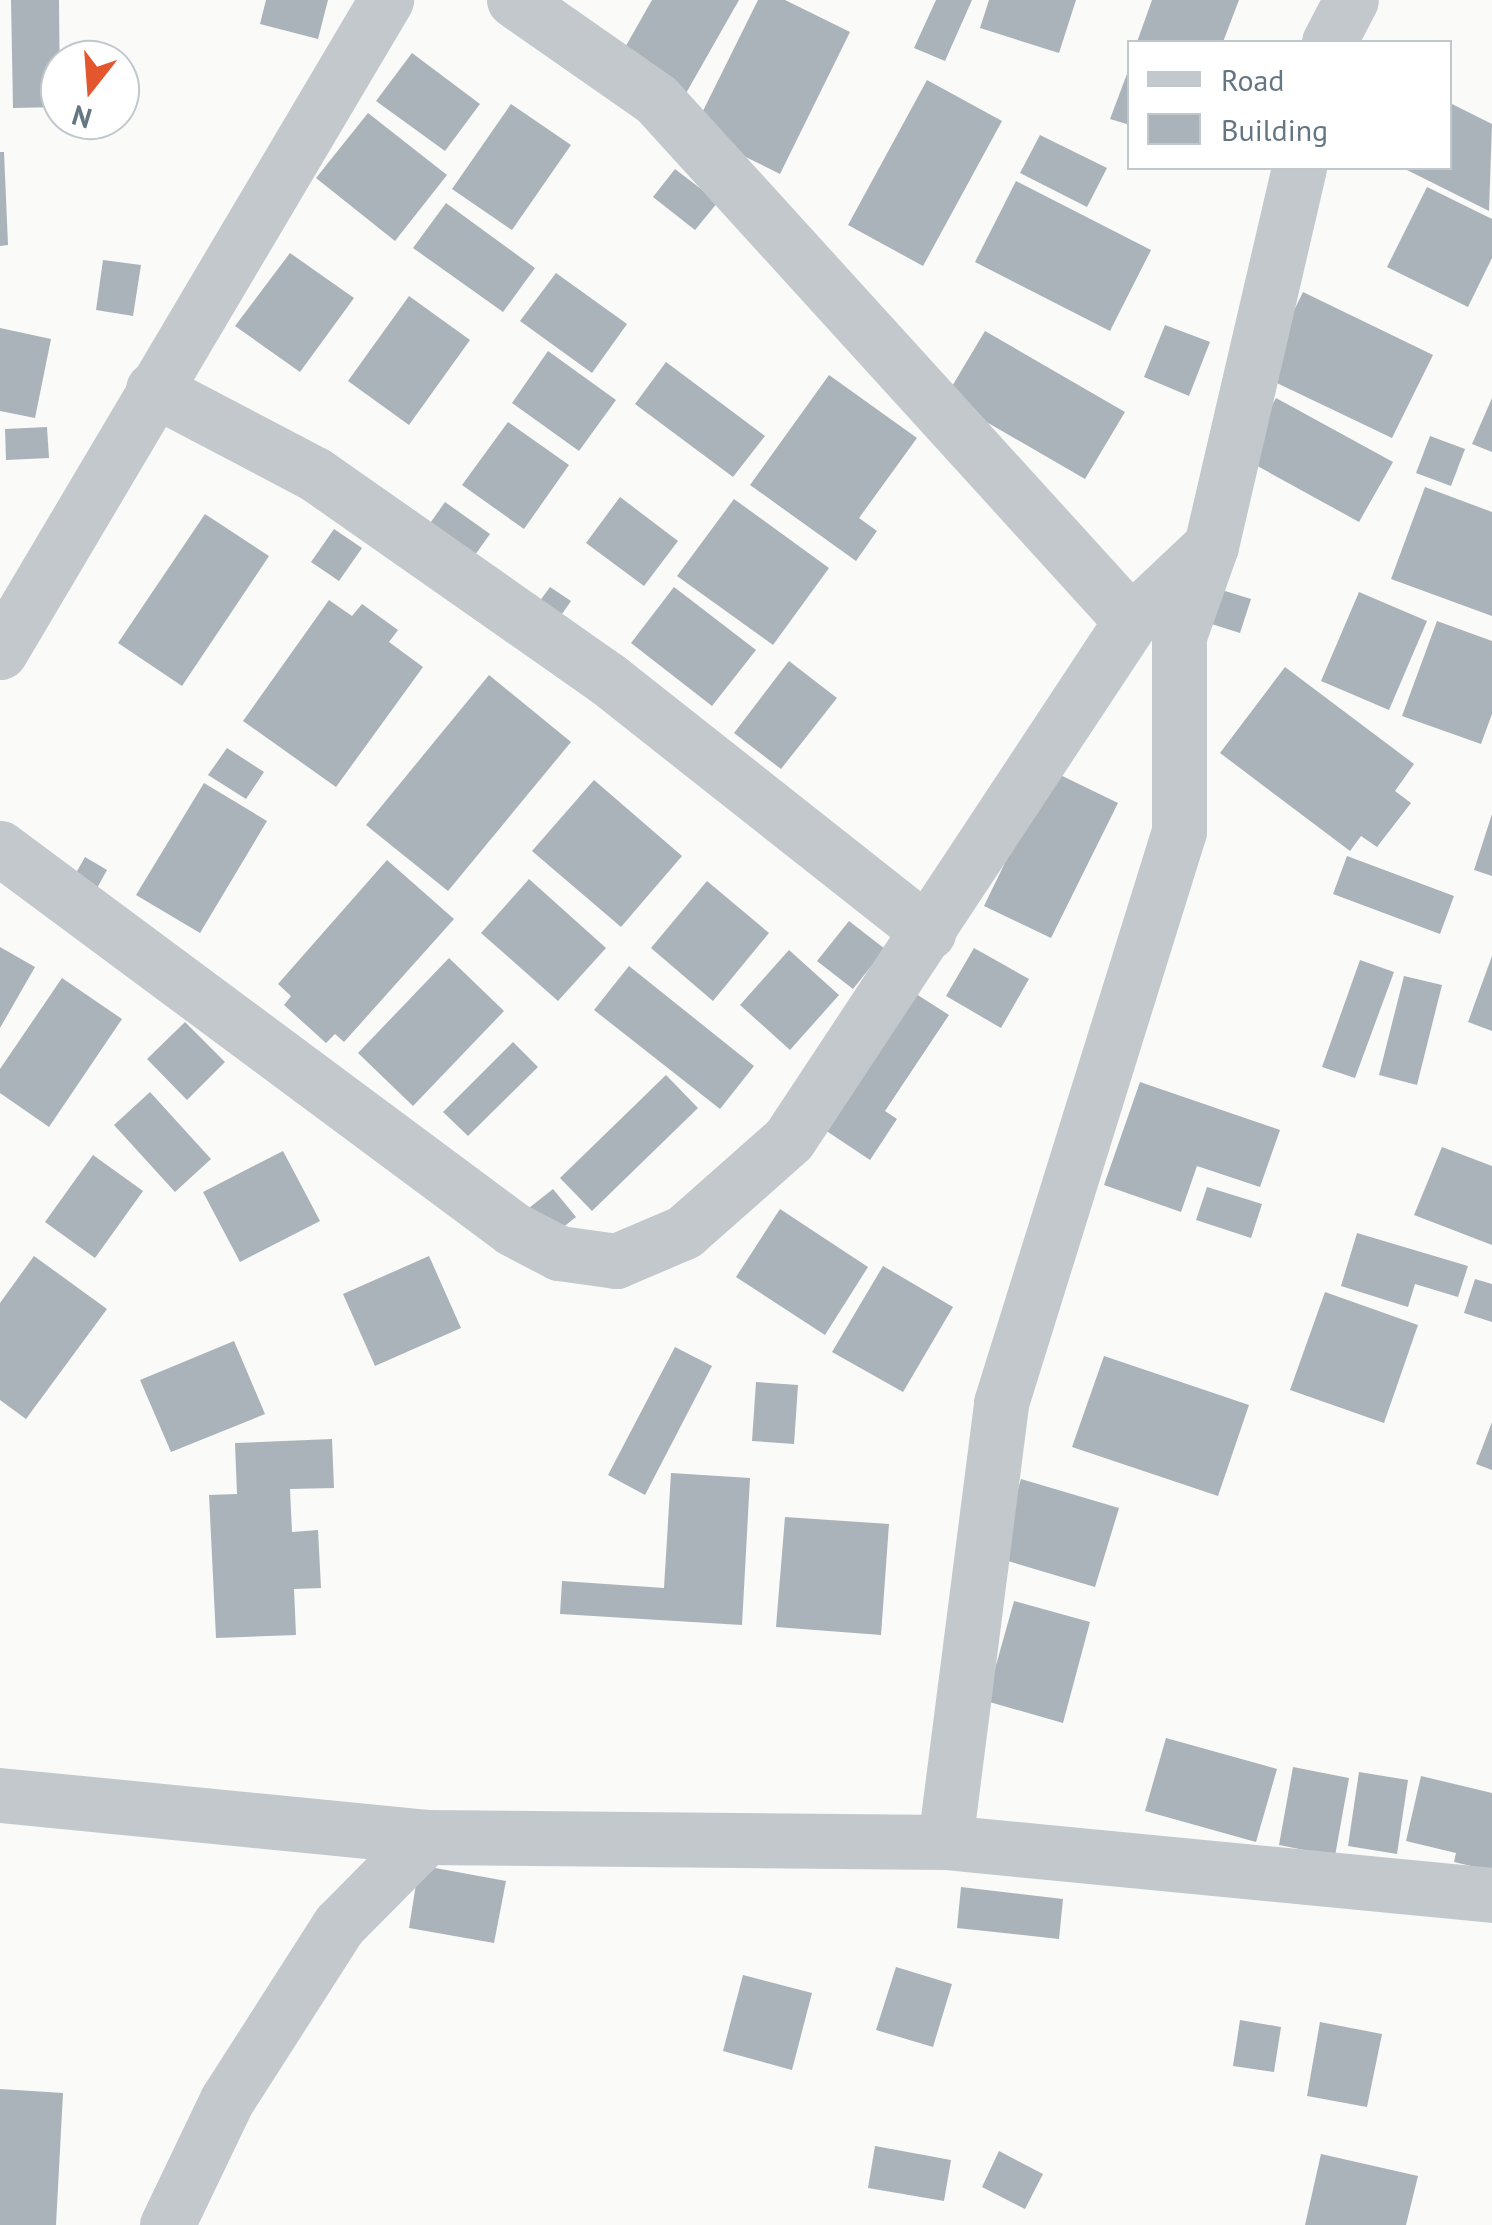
<!DOCTYPE html>
<html>
<head>
<meta charset="utf-8">
<style>
	body { margin:0 }
	#map { position:relative; width:1492px; height:2225px; overflow:hidden; background:#fafaf8; font-family:"PT Sans",sans-serif }
	div>[style] { position:absolute }
	.building>* { inset:0; background:#aab3b9 }
	.street>* { height:55px; margin:-27.5px; padding:0 27.5px; transform-origin:27.5px; border-radius:27.5px; background:#c3c8cc }
	span { translate:-50% -50%; white-space:nowrap; text-align:center; line-height:1.15; -webkit-text-stroke:10px #fff; paint-order:stroke }
	.legend { position:absolute; left:1127px; top:40px; width:325px; height:130px; box-sizing:border-box; background:#fff; border:2px solid #c1c8cd; margin:0; padding:12px 18px; list-style:none; font-size:30px; color:#657683 }
	.legend li { display:flex; align-items:center; gap:20px; height:50px }
	.legend b { width:50px; border:2px solid #c1c8cd }
	.north { position:absolute; left:40px; top:40px; width:100px; height:100px; box-sizing:border-box; background:#fff; border:2px solid #c1c8cd; border-radius:50%; rotate:197deg; font-size:28px; font-weight:700; line-height:40px; text-align:center; color:#657683 }
	.north::after { content:''; display:block; margin:auto; width:35px; height:45px; background:#e4572e; clip-path:polygon(50% 0,100% 100%,50% 72%,0 100%) }
</style>
</head>
<body>
<div id="map">
	<div class="building">
		<div style="clip-path:polygon(11px 0,59px 0,60px 107px,13px 108px)"></div>
		<div style="clip-path:polygon(266px 0,328px 0,318px 39px,260px 24px)"></div>
		<div style="clip-path:polygon(652px 0,739px 0,685px 95px,619px 58px)"></div>
		<div style="clip-path:polygon(758px 0,785px 0,850px 32px,780px 174px,693px 131px)"></div>
		<div style="clip-path:polygon(936px 0,972px 0,945px 61px,914px 48px)"></div>
		<div style="clip-path:polygon(989px 0,1076px 0,1059px 53px,980px 28px)"></div>
		<div style="clip-path:polygon(1152px 0,1239px 0,1223px 42px,1137px 42px)"></div>
		<div style="clip-path:polygon(412px 53px,480px 104px,445px 151px,376px 101px)"></div>
		<div style="clip-path:polygon(1130px 66px,1130px 125px,1110px 119px)"></div>
		<div style="clip-path:polygon(927px 80px,1002px 121px,923px 266px,848px 225px)"></div>
		<div style="clip-path:polygon(1450px 103px,1492px 124px,1489px 211px,1403px 168px,1450px 168px)"></div>
		<div style="clip-path:polygon(511px 104px,571px 145px,512px 230px,452px 189px)"></div>
		<div style="clip-path:polygon(368px 113px,447px 175px,395px 241px,316px 178px)"></div>
		<div style="clip-path:polygon(1040px 135px,1107px 168px,1087px 207px,1020px 173px)"></div>
		<div style="clip-path:polygon(0 152px,4px 152px,8px 245px,0 246px)"></div>
		<div style="clip-path:polygon(675px 169px,718px 202px,695px 230px,653px 197px)"></div>
		<div style="clip-path:polygon(1016px 181px,1151px 250px,1110px 331px,975px 262px)"></div>
		<div style="clip-path:polygon(1427px 187px,1492px 219px,1492px 258px,1468px 307px,1387px 267px)"></div>
		<div style="clip-path:polygon(446px 203px,535px 268px,503px 312px,413px 248px)"></div>
		<div style="clip-path:polygon(290px 253px,354px 298px,300px 372px,235px 326px)"></div>
		<div style="clip-path:polygon(103px 260px,141px 265px,133px 316px,96px 310px)"></div>
		<div style="clip-path:polygon(556px 273px,627px 324px,592px 373px,520px 321px)"></div>
		<div style="clip-path:polygon(1303px 292px,1433px 355px,1392px 438px,1262px 376px)"></div>
		<div style="clip-path:polygon(409px 296px,470px 340px,409px 425px,348px 381px)"></div>
		<div style="clip-path:polygon(1165px 325px,1210px 342px,1189px 396px,1144px 377px)"></div>
		<div style="clip-path:polygon(0 328px,51px 339px,35px 418px,0 411px)"></div>
		<div style="clip-path:polygon(985px 331px,1125px 412px,1085px 479px,945px 398px)"></div>
		<div style="clip-path:polygon(548px 351px,616px 400px,579px 451px,512px 403px)"></div>
		<div style="clip-path:polygon(666px 362px,765px 436px,733px 477px,635px 404px)"></div>
		<div style="clip-path:polygon(829px 375px,917px 438px,859px 518px,877px 531px,856px 561px,750px 485px)"></div>
		<div style="clip-path:polygon(1276px 398px,1393px 462px,1359px 522px,1243px 458px)"></div>
		<div style="clip-path:polygon(1492px 398px,1492px 452px,1472px 444px)"></div>
		<div style="clip-path:polygon(508px 422px,569px 465px,524px 529px,462px 485px)"></div>
		<div style="clip-path:polygon(47px 427px,49px 458px,6px 460px,5px 429px)"></div>
		<div style="clip-path:polygon(1430px 436px,1465px 449px,1451px 486px,1416px 473px)"></div>
		<div style="clip-path:polygon(1425px 487px,1492px 512px,1492px 616px,1391px 579px)"></div>
		<div style="clip-path:polygon(620px 497px,678px 541px,644px 586px,586px 543px)"></div>
		<div style="clip-path:polygon(734px 499px,829px 568px,773px 645px,677px 576px)"></div>
		<div style="clip-path:polygon(445px 502px,490px 534px,470px 562px,426px 529px)"></div>
		<div style="clip-path:polygon(205px 514px,269px 556px,182px 686px,118px 643px)"></div>
		<div style="clip-path:polygon(334px 529px,362px 548px,339px 581px,311px 562px)"></div>
		<div style="clip-path:polygon(1209px 586px,1251px 599px,1240px 633px,1199px 620px)"></div>
		<div style="clip-path:polygon(550px 587px,571px 601px,555px 624px,534px 609px)"></div>
		<div style="clip-path:polygon(674px 587px,756px 650px,712px 706px,631px 643px)"></div>
		<div style="clip-path:polygon(1359px 592px,1427px 621px,1389px 710px,1321px 681px)"></div>
		<div style="clip-path:polygon(329px 600px,352px 616px,362px 604px,398px 630px,389px 642px,423px 667px,336px 787px,243px 721px)"></div>
		<div style="clip-path:polygon(1437px 621px,1492px 641px,1492px 714px,1481px 744px,1402px 716px)"></div>
		<div style="clip-path:polygon(789px 661px,837px 698px,781px 769px,734px 733px)"></div>
		<div style="clip-path:polygon(1285px 667px,1414px 764px,1395px 791px,1411px 803px,1377px 847px,1361px 836px,1350px 851px,1220px 753px)"></div>
		<div style="clip-path:polygon(489px 675px,571px 742px,448px 891px,366px 825px)"></div>
		<div style="clip-path:polygon(227px 748px,264px 772px,246px 799px,208px 775px)"></div>
		<div style="clip-path:polygon(1050px 770px,1118px 803px,1051px 938px,984px 906px)"></div>
		<div style="clip-path:polygon(594px 780px,682px 856px,621px 927px,532px 851px)"></div>
		<div style="clip-path:polygon(204px 783px,267px 821px,200px 933px,136px 895px)"></div>
		<div style="clip-path:polygon(1492px 814px,1492px 876px,1474px 870px)"></div>
		<div style="clip-path:polygon(1347px 856px,1454px 896px,1440px 934px,1333px 894px)"></div>
		<div style="clip-path:polygon(85px 857px,107px 870px,90px 901px,67px 889px)"></div>
		<div style="clip-path:polygon(387px 860px,454px 919px,344px 1042px,335px 1034px,326px 1043px,284px 1005px,291px 996px,278px 984px)"></div>
		<div style="clip-path:polygon(529px 879px,606px 948px,558px 1001px,481px 933px)"></div>
		<div style="clip-path:polygon(707px 881px,769px 933px,713px 1001px,651px 948px)"></div>
		<div style="clip-path:polygon(849px 921px,885px 949px,853px 989px,817px 961px)"></div>
		<div style="clip-path:polygon(0 947px,35px 967px,0 1028px)"></div>
		<div style="clip-path:polygon(974px 948px,1029px 979px,1001px 1028px,946px 996px)"></div>
		<div style="clip-path:polygon(789px 950px,839px 995px,790px 1050px,740px 1005px)"></div>
		<div style="clip-path:polygon(1492px 956px,1492px 1031px,1468px 1022px)"></div>
		<div style="clip-path:polygon(449px 958px,504px 1011px,413px 1106px,358px 1053px)"></div>
		<div style="clip-path:polygon(1360px 960px,1394px 972px,1355px 1078px,1322px 1067px)"></div>
		<div style="clip-path:polygon(629px 966px,754px 1066px,720px 1109px,594px 1010px)"></div>
		<div style="clip-path:polygon(1404px 976px,1442px 985px,1417px 1085px,1379px 1075px)"></div>
		<div style="clip-path:polygon(62px 978px,122px 1019px,49px 1127px,0 1093px,0 1069px)"></div>
		<div style="clip-path:polygon(913px 992px,949px 1015px,885px 1111px,897px 1119px,870px 1160px,822px 1128px)"></div>
		<div style="clip-path:polygon(185px 1022px,225px 1062px,187px 1100px,147px 1059px)"></div>
		<div style="clip-path:polygon(513px 1042px,538px 1067px,468px 1136px,443px 1112px)"></div>
		<div style="clip-path:polygon(666px 1075px,698px 1108px,592px 1211px,560px 1178px)"></div>
		<div style="clip-path:polygon(1140px 1082px,1280px 1130px,1260px 1187px,1197px 1166px,1181px 1212px,1104px 1185px)"></div>
		<div style="clip-path:polygon(150px 1092px,211px 1159px,175px 1192px,114px 1125px)"></div>
		<div style="clip-path:polygon(1442px 1147px,1492px 1166px,1492px 1245px,1414px 1215px)"></div>
		<div style="clip-path:polygon(283px 1151px,320px 1221px,240px 1262px,203px 1192px)"></div>
		<div style="clip-path:polygon(93px 1155px,143px 1191px,95px 1258px,45px 1222px)"></div>
		<div style="clip-path:polygon(1207px 1187px,1262px 1204px,1251px 1238px,1196px 1220px)"></div>
		<div style="clip-path:polygon(553px 1189px,576px 1217px,552px 1236px,529px 1208px)"></div>
		<div style="clip-path:polygon(780px 1209px,868px 1267px,825px 1335px,736px 1277px)"></div>
		<div style="clip-path:polygon(1357px 1233px,1468px 1266px,1458px 1297px,1415px 1284px,1408px 1307px,1341px 1286px)"></div>
		<div style="clip-path:polygon(34px 1256px,107px 1309px,26px 1419px,0 1400px,0 1303px)"></div>
		<div style="clip-path:polygon(429px 1256px,461px 1328px,375px 1366px,343px 1294px)"></div>
		<div style="clip-path:polygon(883px 1266px,953px 1307px,903px 1392px,832px 1352px)"></div>
		<div style="clip-path:polygon(1475px 1279px,1492px 1284px,1492px 1322px,1464px 1313px)"></div>
		<div style="clip-path:polygon(1325px 1292px,1418px 1325px,1384px 1423px,1290px 1390px)"></div>
		<div style="clip-path:polygon(234px 1341px,265px 1414px,171px 1452px,140px 1380px)"></div>
		<div style="clip-path:polygon(675px 1347px,712px 1366px,645px 1495px,608px 1475px)"></div>
		<div style="clip-path:polygon(1104px 1356px,1249px 1405px,1218px 1496px,1072px 1447px)"></div>
		<div style="clip-path:polygon(756px 1382px,798px 1385px,794px 1444px,752px 1441px)"></div>
		<div style="clip-path:polygon(1492px 1422px,1492px 1470px,1476px 1464px)"></div>
		<div style="clip-path:polygon(332px 1439px,334px 1488px,290px 1489px,292px 1532px,318px 1530px,321px 1588px,294px 1589px,296px 1635px,216px 1638px,209px 1495px,237px 1494px,235px 1443px)"></div>
		<div style="clip-path:polygon(671px 1473px,750px 1478px,742px 1625px,560px 1614px,562px 1581px,664px 1588px)"></div>
		<div style="clip-path:polygon(1021px 1479px,1119px 1508px,1095px 1587px,998px 1558px)"></div>
		<div style="clip-path:polygon(785px 1517px,889px 1524px,881px 1635px,776px 1627px)"></div>
		<div style="clip-path:polygon(1014px 1601px,1090px 1622px,1063px 1723px,986px 1701px)"></div>
		<div style="clip-path:polygon(1166px 1738px,1277px 1769px,1256px 1842px,1145px 1811px)"></div>
		<div style="clip-path:polygon(1293px 1767px,1349px 1778px,1335px 1856px,1279px 1845px)"></div>
		<div style="clip-path:polygon(1359px 1772px,1408px 1780px,1397px 1854px,1348px 1846px)"></div>
		<div style="clip-path:polygon(1421px 1776px,1492px 1793px,1492px 1871px,1454px 1862px,1456px 1853px,1406px 1841px)"></div>
		<div style="clip-path:polygon(419px 1865px,506px 1881px,494px 1943px,409px 1928px)"></div>
		<div style="clip-path:polygon(961px 1887px,1063px 1899px,1059px 1939px,957px 1928px)"></div>
		<div style="clip-path:polygon(896px 1967px,952px 1984px,933px 2047px,876px 2030px)"></div>
		<div style="clip-path:polygon(743px 1975px,812px 1993px,792px 2070px,723px 2051px)"></div>
		<div style="clip-path:polygon(1240px 2020px,1281px 2027px,1274px 2072px,1233px 2066px)"></div>
		<div style="clip-path:polygon(1320px 2022px,1382px 2034px,1367px 2107px,1307px 2096px)"></div>
		<div style="clip-path:polygon(0 2089px,63px 2093px,56px 2225px,0 2225px)"></div>
		<div style="clip-path:polygon(875px 2146px,951px 2160px,944px 2201px,868px 2188px)"></div>
		<div style="clip-path:polygon(999px 2151px,1043px 2174px,1025px 2209px,982px 2187px)"></div>
		<div style="clip-path:polygon(1321px 2154px,1418px 2176px,1406px 2225px,1305px 2225px)"></div>
	</div>
	<div class="street">
		<div style="left:514px;top:0;width:173px;rotate:34.9deg"></div>
		<div style="left:656px;top:99px;width:706px;rotate:47.7deg"></div>
		<div style="left:1329px;top:42px;width:47px;rotate:-62.4deg"></div>
		<div style="left:153px;top:389px;width:183px;rotate:27.7deg"></div>
		<div style="left:315px;top:474px;width:359px;rotate:35deg"></div>
		<div style="left:609px;top:680px;width:407px;rotate:38.3deg"></div>
		<div style="left:0;top:652px;width:758px;rotate:-59.37deg"></div>
		<div style="left:0;top:848px;width:639px;rotate:36.6deg"></div>
		<div style="left:513px;top:1229px;width:52px;rotate:27.6deg"></div>
		<div style="left:559px;top:1253px;width:58px;rotate:8deg"></div>
		<div style="left:616px;top:1261px;width:74px;rotate:-23.1deg"></div>
		<div style="left:684px;top:1232px;width:140px;rotate:-41.5deg"></div>
		<div style="left:789px;top:1139px;width:621px;rotate:-56.57deg"></div>
		<div style="left:1131px;top:621px;width:102px;rotate:-43.4deg"></div>
		<div style="left:0;top:1795px;width:428px;rotate:5.6deg"></div>
		<div style="left:426px;top:1837px;width:519px;rotate:0.55deg"></div>
		<div style="left:945px;top:1842px;width:550px;rotate:5.53deg"></div>
		<div style="left:945px;top:1842px;width:443px;rotate:-82.7deg"></div>
		<div style="left:1001px;top:1403px;width:599px;rotate:-72.71deg"></div>
		<div style="left:1179px;top:831px;width:195px;rotate:-90deg"></div>
		<div style="left:1179px;top:636px;width:96px;rotate:-70.4deg"></div>
		<div style="left:1211px;top:546px;width:388px;rotate:-76.9deg"></div>
		<div style="left:167px;top:2225px;width:139px;rotate:-64.4deg"></div>
		<div style="left:227px;top:2100px;width:208px;rotate:-57.4deg"></div>
		<div style="left:339px;top:1925px;width:124px;rotate:-45.3deg"></div>
	</div>
	<ul class="legend">
	<li><b style="height:12px;background:#c3c8cc"></b>Road</li>
	<li><b style="height:28px;background:#aab3b9"></b>Building</li>
	</ul>
	<div class="north">N</div>
</div>
</body>
</html>
